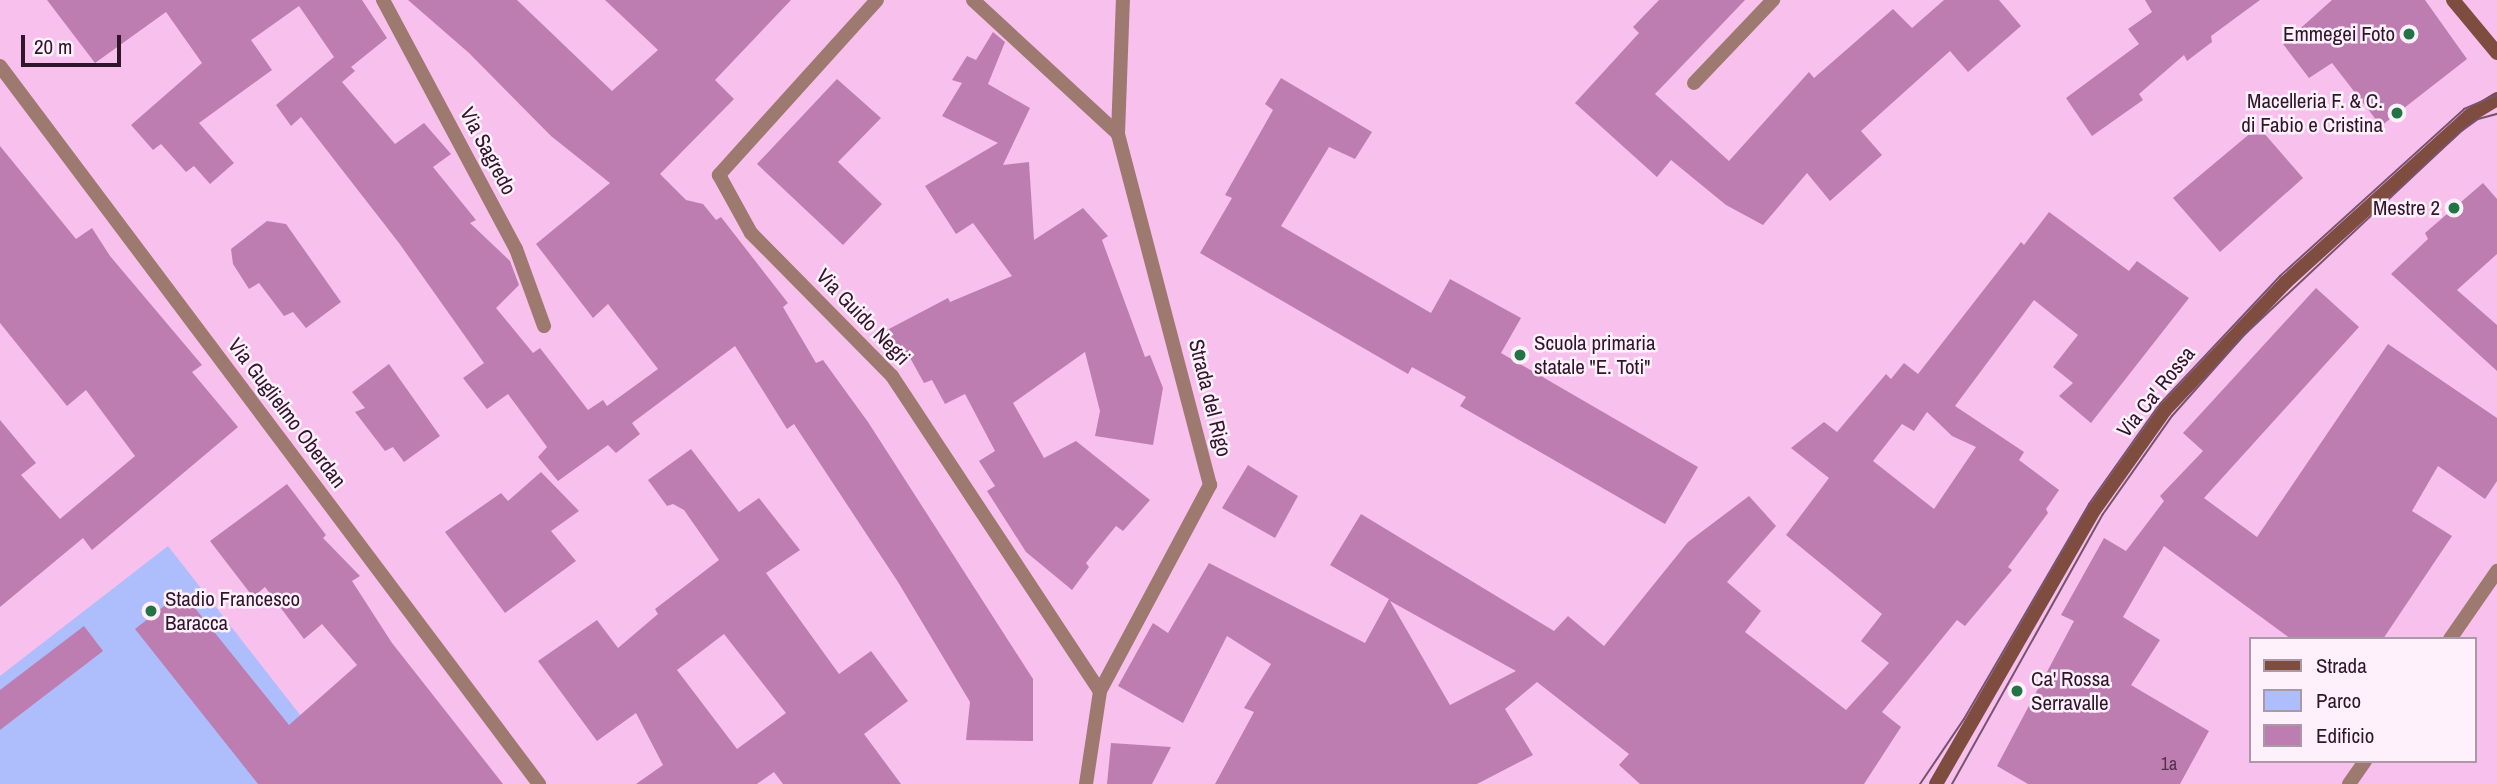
<!DOCTYPE html>
<html>
<head>
<meta charset="utf-8">
<style>
	body { margin:0 }
	#map { position:relative; width:2497px; height:784px; overflow:hidden; background:#f8c0ec; font-family:"Archivo Narrow",sans-serif }
	div>[style] { position:absolute }
	.green>* { inset:0; background:#aebdfc }
	.building>* { inset:0; background:#be7db1 }
	.street>* { height:14px; margin:-7px; padding:0 7px; transform-origin:7px; border-radius:7px; background:#9d7970 }
	.secondary>* { height:14px; margin:-7px; padding:0 7px; transform-origin:7px; border-radius:7px; background:#7f4c40 }
	.tram>* { height:2px; margin:-1px; padding:0 1px; transform-origin:1px; border-radius:1px; background:#775370 }
	.dots>* { width:19px; height:19px; translate:-50% -50%; box-sizing:border-box; border:4px solid #fff1fb; border-radius:50% }
	span { translate:-50% -50%; white-space:nowrap; text-align:center; line-height:1.15; -webkit-text-stroke:5px #fff1fb; paint-order:stroke }
	.number-label { font-size:18px; color:#53304c }
	.number-label span { -webkit-text-stroke-width:0 }
	.poi-label { font-size:21px; color:#2f162b }
	.right { translate:-100% -50%; text-align:right }
	.left { translate:0 -50%; text-align:left }
	.street-label { font-size:21px; color:#2f162b }
	.legend { position:absolute; left:2249px; top:637px; width:228px; height:126px; box-sizing:border-box; background:#fff1fb; border:2px solid #ac99a8; margin:0; padding:9px 12px; list-style:none; font-size:21px; color:#2f162b }
	.legend li { display:flex; align-items:center; gap:14px; height:35px }
	.legend b { width:35px; border:2px solid #ac99a8 }
	.scale { position:absolute; left:21px; top:35px; width:100px; height:32px; box-sizing:border-box; border:4px solid #2f162b; border-top:0; padding-left:9px; font-size:21px; line-height:24px; white-space:nowrap; color:#2f162b; -webkit-text-stroke:5px #fff1fb; paint-order:stroke }
</style>
</head>
<body>
<div id="map">
	<div class="green">
		<div style="clip-path:polygon(168px 546px,354px 784px,0 784px,0 676px)"></div>
	</div>
	<div class="building">
		<div style="clip-path:polygon(47px 0,362px 0,387px 38px,351px 67px,355px 71px,342px 82px,395px 144px,424px 123px,451px 154px,433px 167px,476px 220px,470px 223px,510px 261px,519px 285px,496px 308px,533px 353px,540px 348px,588px 410px,603px 400px,607px 406px,658px 369px,608px 304px,593px 318px,536px 244px,610px 183px,551px 136px,469px 53px,408px 0,517px 0,612px 91px,658px 50px,605px 0,791px 0,715px 80px,734px 99px,660px 174px,686px 200px,703px 204px,716px 220px,721px 217px,788px 303px,783px 307px,816px 363px,823px 360px,868px 422px,1033px 679px,1033px 741px,966px 740px,970px 702px,898px 582px,794px 424px,787px 429px,735px 346px,632px 423px,640px 434px,616px 453px,608px 445px,558px 481px,538px 457px,547px 447px,508px 394px,487px 409px,463px 378px,484px 363px,399px 243px,301px 117px,291px 126px,276px 105px,334px 57px,299px 6px,251px 40px,272px 70px,199px 123px,234px 163px,210px 184px,194px 166px,186px 172px,161px 144px,153px 150px,131px 125px,202px 63px,166px 12px,95px 63px)"></div>
		<div style="clip-path:polygon(1659px 0,1745px 0,1655px 94px,1729px 161px,1809px 72px,1814px 78px,1893px 9px,1912px 28px,1944px 0,1999px 0,2021px 26px,1968px 72px,1950px 51px,1861px 131px,1882px 155px,1830px 201px,1807px 173px,1763px 225px,1726px 205px,1671px 160px,1657px 177px,1575px 103px,1639px 33px,1633px 27px)"></div>
		<div style="clip-path:polygon(2145px 0,2260px 0,2211px 36px,2212px 42px,2187px 61px,2184px 55px,2139px 94px,2143px 100px,2092px 136px,2066px 98px,2139px 44px,2128px 29px,2152px 12px)"></div>
		<div style="clip-path:polygon(2332px 0,2425px 0,2467px 59px,2381px 126px,2332px 63px,2309px 78px,2283px 44px)"></div>
		<div style="clip-path:polygon(993px 32px,1005px 42px,988px 84px,1030px 108px,1003px 165px,1029px 162px,1034px 240px,1083px 208px,1108px 236px,1102px 240px,1145px 357px,1150px 355px,1163px 388px,1153px 445px,1095px 436px,1100px 411px,1085px 352px,1013px 403px,1044px 458px,1076px 441px,1150px 500px,1123px 531px,1116px 526px,1086px 563px,1089px 567px,1072px 590px,1026px 552px,987px 491px,995px 486px,979px 461px,995px 451px,965px 394px,945px 404px,932px 380px,924px 383px,909px 356px,903px 360px,887px 330px,948px 298px,950px 302px,1012px 276px,973px 223px,956px 234px,925px 186px,998px 143px,942px 116px,962px 83px,952px 80px,967px 56px,976px 60px)"></div>
		<div style="clip-path:polygon(1281px 78px,1372px 132px,1355px 159px,1329px 147px,1281px 226px,1431px 313px,1450px 279px,1521px 318px,1501px 353px,1698px 467px,1665px 524px,1460px 406px,1466px 397px,1412px 367px,1408px 374px,1200px 253px,1232px 198px,1225px 195px,1273px 110px,1265px 104px)"></div>
		<div style="clip-path:polygon(837px 79px,881px 118px,838px 162px,882px 204px,843px 245px,757px 164px)"></div>
		<div style="clip-path:polygon(2253px 131px,2258px 135px,2263px 132px,2303px 178px,2220px 252px,2173px 198px)"></div>
		<div style="clip-path:polygon(0 146px,76px 239px,92px 228px,110px 256px,202px 365px,192px 372px,238px 427px,92px 550px,83px 538px,0 607px,0 420px,36px 463px,21px 475px,60px 519px,135px 456px,86px 390px,67px 406px,0 323px)"></div>
		<div style="clip-path:polygon(2483px 183px,2497px 199px,2497px 254px,2457px 290px,2497px 325px,2497px 371px,2391px 274px,2428px 239px,2425px 233px)"></div>
		<div style="clip-path:polygon(evenodd,2049px 212px,2129px 271px,2137px 261px,2189px 298px,2091px 423px,2059px 396px,2073px 383px,2053px 367px,2078px 335px,2034px 300px,1955px 406px,2024px 452px,2019px 460px,2059px 490px,2046px 509px,2048px 513px,2008px 567px,2012px 570px,1965px 626px,1957px 620px,1882px 712px,1901px 727px,1864px 784px,1640px 784px,1619px 765px,1629px 754px,1537px 682px,1505px 709px,1533px 755px,1477px 784px,1215px 784px,1254px 712px,1244px 708px,1271px 664px,1227px 636px,1183px 723px,1118px 686px,1153px 623px,1168px 633px,1209px 563px,1365px 643px,1389px 599px,1330px 565px,1361px 514px,1554px 631px,1568px 616px,1604px 646px,1688px 542px,1749px 496px,1776px 526px,1727px 582px,1761px 611px,1745px 632px,1846px 710px,1889px 663px,1861px 641px,1882px 614px,1786px 535px,1829px 478px,1791px 448px,1824px 422px,1837px 432px,1886px 374px,1891px 379px,1904px 363px,1918px 374px,2021px 242px,2024px 245px,2049px 212px,1927px 412px,1952px 436px,1976px 447px,1934px 509px,1873px 461px,1902px 424px,1914px 431px,1927px 412px,2049px 212px,1390px 601px,1516px 671px,1450px 705px,1390px 601px)"></div>
		<div style="clip-path:polygon(267px 221px,286px 224px,341px 302px,306px 328px,293px 312px,284px 316px,259px 283px,249px 289px,233px 264px,231px 249px)"></div>
		<div style="clip-path:polygon(2316px 288px,2359px 327px,2204px 498px,2257px 537px,2388px 344px,2497px 418px,2497px 481px,2485px 499px,2438px 466px,2412px 511px,2452px 536px,2383px 639px,2291px 639px,2164px 546px,2123px 617px,2160px 640px,2131px 685px,2209px 731px,2180px 784px,2028px 784px,1997px 766px,2074px 621px,2061px 615px,2104px 538px,2126px 551px,2164px 501px,2160px 496px,2203px 451px,2183px 433px)"></div>
		<div style="clip-path:polygon(389px 364px,440px 436px,404px 462px,393px 447px,385px 451px,355px 412px,365px 408px,352px 392px)"></div>
		<div style="clip-path:polygon(evenodd,691px 449px,739px 512px,759px 498px,800px 550px,766px 573px,839px 674px,871px 651px,908px 701px,864px 734px,901px 784px,783px 784px,774px 772px,757px 784px,636px 784px,663px 765px,636px 713px,597px 741px,538px 661px,597px 620px,618px 648px,658px 614px,655px 609px,719px 560px,684px 510px,673px 504px,667px 506px,648px 480px,691px 449px,724px 634px,786px 713px,737px 749px,677px 670px,724px 634px)"></div>
		<div style="clip-path:polygon(1248px 465px,1298px 496px,1275px 538px,1222px 508px)"></div>
		<div style="clip-path:polygon(541px 472px,579px 511px,551px 531px,576px 561px,505px 613px,445px 532px,501px 493px,508px 501px)"></div>
		<div style="clip-path:polygon(287px 484px,326px 535px,323px 538px,360px 576px,352px 581px,392px 643px,503px 784px,258px 784px,135px 629px,182px 592px,289px 725px,357px 665px,322px 624px,304px 639px,265px 587px,253px 597px,210px 541px)"></div>
		<div style="clip-path:polygon(84px 626px,103px 651px,0 730px,0 690px)"></div>
		<div style="clip-path:polygon(1111px 743px,1171px 747px,1152px 784px,1107px 784px)"></div>
	</div>
	<div class="street">
		<div style="left:383px;top:0;width:282px;rotate:61.9deg"></div>
		<div style="left:516px;top:249px;width:82px;rotate:70deg"></div>
		<div style="left:877px;top:0;width:236px;rotate:132.1deg"></div>
		<div style="left:719px;top:175px;width:66px;rotate:61.1deg"></div>
		<div style="left:751px;top:233px;width:201px;rotate:45.4deg"></div>
		<div style="left:892px;top:376px;width:377px;rotate:56.6deg"></div>
		<div style="left:973px;top:0;width:197px;rotate:42.7deg"></div>
		<div style="left:0;top:66px;width:898px;rotate:53.1deg"></div>
		<div style="left:1694px;top:83px;width:115px;rotate:-46.4deg"></div>
		<div style="left:2450px;top:639px;width:83px;rotate:-55.3deg"></div>
		<div style="left:1086px;top:784px;width:94px;rotate:-81.4deg"></div>
		<div style="left:1100px;top:691px;width:234px;rotate:-61.9deg"></div>
		<div style="left:1210px;top:485px;width:363px;rotate:-104.7deg"></div>
		<div style="left:1118px;top:134px;width:134px;rotate:-87.9deg"></div>
		<div style="left:2349px;top:784px;width:28px;rotate:-55deg"></div>
	</div>
	<div class="secondary">
		<div style="left:2453px;top:0;width:69px;rotate:50.3deg"></div>
		<div style="left:1936px;top:784px;width:318px;rotate:-60deg"></div>
		<div style="left:2095px;top:509px;width:121px;rotate:-54.7deg"></div>
		<div style="left:2165px;top:410px;width:176px;rotate:-46.6deg"></div>
		<div style="left:2286px;top:282px;width:247px;rotate:-42.2deg"></div>
		<div style="left:2469px;top:116px;width:33px;rotate:-31deg"></div>
	</div>
	<div class="tram">
		<div style="left:1920px;top:784px;width:78px;rotate:-55.9deg"></div>
		<div style="left:1964px;top:719px;width:249px;rotate:-59.8deg"></div>
		<div style="left:2089px;top:504px;width:121px;rotate:-54.7deg"></div>
		<div style="left:2159px;top:405px;width:177px;rotate:-46.8deg"></div>
		<div style="left:2280px;top:276px;width:248px;rotate:-42.2deg"></div>
		<div style="left:2464px;top:109px;width:36px;rotate:-23deg"></div>
		<div style="left:1952px;top:784px;width:309px;rotate:-60.8deg"></div>
		<div style="left:2103px;top:514px;width:120px;rotate:-54.9deg"></div>
		<div style="left:2172px;top:416px;width:108px;rotate:-48.4deg"></div>
		<div style="left:2244px;top:335px;width:296px;rotate:-43.2deg"></div>
		<div style="left:2460px;top:132px;width:22px;rotate:-36deg"></div>
		<div style="left:2478px;top:119px;width:20px;rotate:-15deg"></div>
	</div>
	<div class="dots">
		<div style="left:2409px;top:34px;background:#227445"></div>
		<div style="left:2397px;top:113px;background:#227445"></div>
		<div style="left:2454px;top:208px;background:#227445"></div>
		<div style="left:1520px;top:355px;background:#227445"></div>
		<div style="left:151px;top:611px;background:#227445"></div>
		<div style="left:2017px;top:691px;background:#227445"></div>
	</div>
	<div class="number-label">
		<span style="left:2169px;top:764px">1a</span>
	</div>
	<div class="poi-label">
		<span class="right" style="left:2395px;top:34px">Emmegei Foto</span>
		<span class="right" style="left:2383px;top:113px">Macelleria F. &amp; C.<br>di Fabio e Cristina</span>
		<span class="right" style="left:2440px;top:208px">Mestre 2</span>
		<span class="left" style="left:1534px;top:355px">Scuola primaria<br>statale "E. Toti"</span>
		<span class="left" style="left:165px;top:611px">Stadio Francesco<br>Baracca</span>
		<span class="left" style="left:2031px;top:691px">Ca' Rossa<br>Serravalle</span>
	</div>
	<div class="street-label">
		<span style="left:488px;top:151px;rotate:62deg">Via Sagredo</span>
		<span style="left:863px;top:317px;rotate:46deg">Via Guido Negri</span>
		<span style="left:2156px;top:392px;rotate:-51deg">Via Ca' Rossa</span>
		<span style="left:1210px;top:398px;rotate:76deg">Strada del Rigo</span>
		<span style="left:287px;top:413px;rotate:53deg">Via Guglielmo Oberdan</span>
	</div>
	<ul class="legend">
	<li><b style="height:9px;background:#7f4c40"></b>Strada</li>
	<li><b style="height:19px;background:#aebdfc"></b>Parco</li>
	<li><b style="height:19px;background:#be7db1"></b>Edificio</li>
	</ul>
	<div class="scale">20 m</div>
</div>
</body>
</html>
